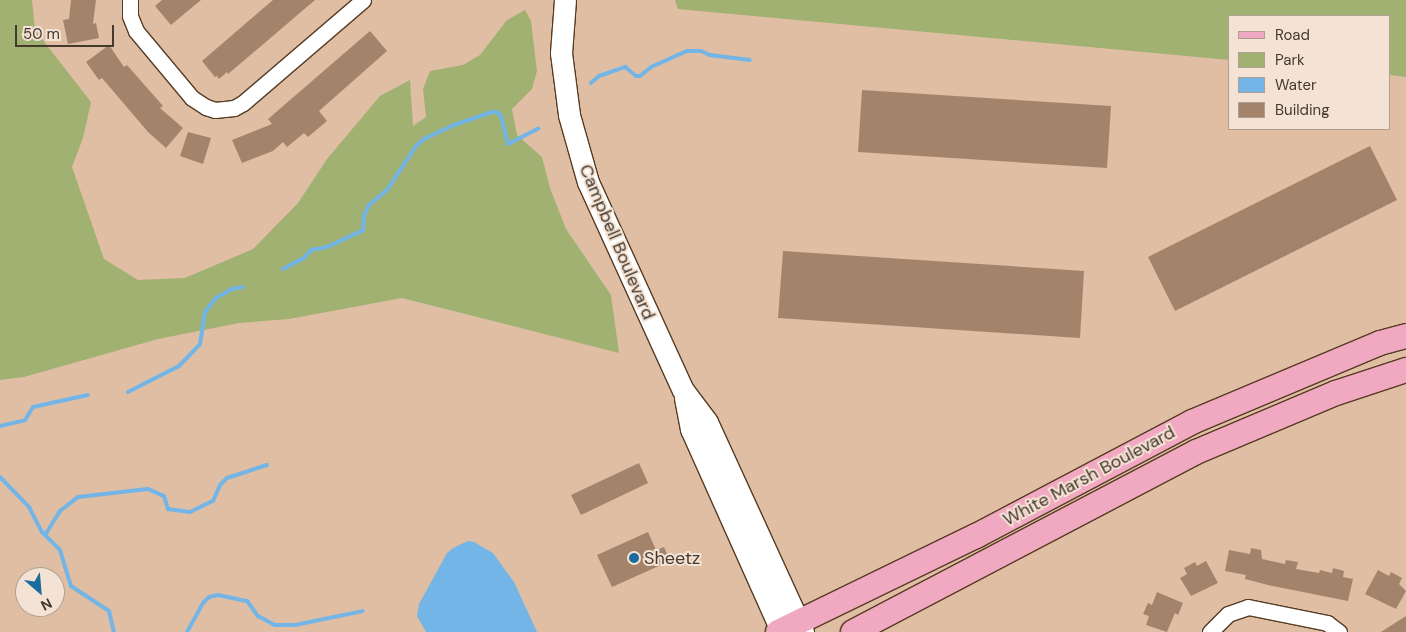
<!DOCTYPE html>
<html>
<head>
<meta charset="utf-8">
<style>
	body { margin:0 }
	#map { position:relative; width:1406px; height:632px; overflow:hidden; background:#e0bea3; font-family:"DM Sans",sans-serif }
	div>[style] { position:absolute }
	.green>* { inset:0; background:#a0b172 }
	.water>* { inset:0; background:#72b5e6 }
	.stream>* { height:4px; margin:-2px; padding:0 2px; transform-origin:2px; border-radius:2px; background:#72b5e6 }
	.building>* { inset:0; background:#a3846b }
	.roads { filter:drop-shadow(1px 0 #563b23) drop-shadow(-1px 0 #563b23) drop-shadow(0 1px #563b23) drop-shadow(0 -1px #563b23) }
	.street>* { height:15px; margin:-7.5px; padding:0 7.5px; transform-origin:7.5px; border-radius:7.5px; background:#fff }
	.secondary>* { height:21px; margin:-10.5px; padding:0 10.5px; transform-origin:10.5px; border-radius:10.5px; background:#fff }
	.primary>* { height:24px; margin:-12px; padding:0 12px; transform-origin:12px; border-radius:12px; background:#f1a8c1 }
	.dots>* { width:14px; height:14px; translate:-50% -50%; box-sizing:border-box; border:2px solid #f4e3d5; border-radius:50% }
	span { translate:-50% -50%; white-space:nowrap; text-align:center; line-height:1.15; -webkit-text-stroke:4px #f4e3d5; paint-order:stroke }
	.street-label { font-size:18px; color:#45382d }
	.poi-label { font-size:18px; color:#45382d }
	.left { translate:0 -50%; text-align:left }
	.legend { position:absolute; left:1228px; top:15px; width:162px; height:115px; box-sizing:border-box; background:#f4e3d5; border:1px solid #ae9f92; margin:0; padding:6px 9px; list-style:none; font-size:15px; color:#45382d }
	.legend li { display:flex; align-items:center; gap:10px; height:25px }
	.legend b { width:25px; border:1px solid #ae9f92 }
	.north { position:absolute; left:15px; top:567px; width:50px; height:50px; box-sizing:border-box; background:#f4e3d5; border:1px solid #ae9f92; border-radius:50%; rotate:153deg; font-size:14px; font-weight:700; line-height:20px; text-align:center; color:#45382d }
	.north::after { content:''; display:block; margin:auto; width:18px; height:22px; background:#196c9d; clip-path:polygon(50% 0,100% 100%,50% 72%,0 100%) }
	.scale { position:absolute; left:15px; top:25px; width:99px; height:22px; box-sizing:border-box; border:2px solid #45382d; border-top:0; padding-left:6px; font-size:15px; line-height:18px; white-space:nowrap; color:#45382d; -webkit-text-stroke:4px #f4e3d5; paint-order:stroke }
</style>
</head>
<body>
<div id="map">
	<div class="green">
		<div style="clip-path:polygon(0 0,32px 0,35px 30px,91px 102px,83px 138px,72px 167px,104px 259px,138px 280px,185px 278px,253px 249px,298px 203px,327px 159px,380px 96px,410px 80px,413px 126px,426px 117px,423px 89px,430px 71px,463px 65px,480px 55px,507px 20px,525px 10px,531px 21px,537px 71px,532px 89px,512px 109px,517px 135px,542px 157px,550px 188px,566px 229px,611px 295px,619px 353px,402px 298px,289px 319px,239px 323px,158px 339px,24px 377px,0 380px)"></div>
		<div style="clip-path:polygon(675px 0,1406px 0,1406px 77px,1390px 75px,1390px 16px,1230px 16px,1230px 60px,678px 9px)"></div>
	</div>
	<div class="water">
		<div style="clip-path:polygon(468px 541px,474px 542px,493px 553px,514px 582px,537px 632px,426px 632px,417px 616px,419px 604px,447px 553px,453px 548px)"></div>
	</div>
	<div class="stream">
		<div style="left:591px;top:83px;width:11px;rotate:-41deg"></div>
		<div style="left:599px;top:76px;width:28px;rotate:-19deg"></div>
		<div style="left:625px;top:67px;width:14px;rotate:39deg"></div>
		<div style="left:636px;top:76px;width:4px"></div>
		<div style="left:640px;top:76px;width:14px;rotate:-39deg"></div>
		<div style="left:651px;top:67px;width:39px;rotate:-24deg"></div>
		<div style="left:687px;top:51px;width:14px"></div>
		<div style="left:701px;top:51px;width:10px;rotate:24deg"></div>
		<div style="left:710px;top:55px;width:40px;rotate:7.1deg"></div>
		<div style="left:283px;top:269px;width:24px;rotate:-28deg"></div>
		<div style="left:304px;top:258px;width:11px;rotate:-49deg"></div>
		<div style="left:311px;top:250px;width:16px;rotate:-11deg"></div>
		<div style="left:327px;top:247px;width:40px;rotate:-25deg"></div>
		<div style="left:363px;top:230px;width:14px;rotate:-86deg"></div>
		<div style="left:364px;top:216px;width:12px;rotate:-66deg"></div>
		<div style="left:369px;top:205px;width:23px;rotate:-40deg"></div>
		<div style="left:387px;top:190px;width:53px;rotate:-56.6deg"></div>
		<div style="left:416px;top:146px;width:11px;rotate:-41deg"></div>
		<div style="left:424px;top:139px;width:33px;rotate:-25deg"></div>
		<div style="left:454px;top:125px;width:40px;rotate:-18.9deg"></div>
		<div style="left:492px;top:112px;width:5px"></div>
		<div style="left:497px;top:112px;width:6px;rotate:45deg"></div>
		<div style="left:501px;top:116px;width:29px;rotate:76deg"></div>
		<div style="left:508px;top:144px;width:34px;rotate:-27deg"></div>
		<div style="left:128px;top:392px;width:57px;rotate:-27deg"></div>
		<div style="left:179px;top:366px;width:30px;rotate:-46deg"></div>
		<div style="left:200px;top:344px;width:32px;rotate:-81deg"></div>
		<div style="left:205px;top:312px;width:18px;rotate:-52deg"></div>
		<div style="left:216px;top:298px;width:18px;rotate:-29deg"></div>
		<div style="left:232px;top:289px;width:11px;rotate:-10deg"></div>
		<div style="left:0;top:426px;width:26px;rotate:-13deg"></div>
		<div style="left:25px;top:420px;width:15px;rotate:-58deg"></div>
		<div style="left:33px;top:407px;width:56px;rotate:-12.3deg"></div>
		<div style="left:0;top:477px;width:42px;rotate:46deg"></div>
		<div style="left:29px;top:507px;width:28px;rotate:63deg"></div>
		<div style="left:42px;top:532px;width:25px;rotate:45deg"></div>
		<div style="left:60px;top:550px;width:38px;rotate:73deg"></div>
		<div style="left:71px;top:586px;width:45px;rotate:33.3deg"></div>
		<div style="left:109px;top:611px;width:22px;rotate:77deg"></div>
		<div style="left:45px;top:535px;width:28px;rotate:-58deg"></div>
		<div style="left:60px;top:511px;width:23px;rotate:-38deg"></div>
		<div style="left:78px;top:497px;width:70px;rotate:-6.5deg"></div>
		<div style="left:148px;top:489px;width:17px;rotate:24deg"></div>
		<div style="left:164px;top:496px;width:14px;rotate:73deg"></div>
		<div style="left:168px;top:509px;width:22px;rotate:8deg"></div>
		<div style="left:190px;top:512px;width:25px;rotate:-26deg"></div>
		<div style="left:213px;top:501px;width:17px;rotate:-66deg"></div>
		<div style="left:220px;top:485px;width:10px;rotate:-45deg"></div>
		<div style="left:227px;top:478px;width:42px;rotate:-18deg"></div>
		<div style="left:187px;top:632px;width:33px;rotate:-61deg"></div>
		<div style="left:203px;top:603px;width:8px;rotate:-45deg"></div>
		<div style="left:209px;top:597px;width:9px;rotate:-13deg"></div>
		<div style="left:218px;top:595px;width:30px;rotate:12deg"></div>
		<div style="left:247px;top:601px;width:19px;rotate:54deg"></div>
		<div style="left:258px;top:616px;width:19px;rotate:28deg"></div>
		<div style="left:275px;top:625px;width:20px"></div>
		<div style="left:295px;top:625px;width:69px;rotate:-11.6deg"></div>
	</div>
	<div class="building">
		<div style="clip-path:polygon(71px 0,96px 0,93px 24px,96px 23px,99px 38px,68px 44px,63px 20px,69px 19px)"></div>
		<div style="clip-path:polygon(162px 0,201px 0,171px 25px,155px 6px)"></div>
		<div style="clip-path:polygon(273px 0,315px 0,228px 74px,227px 72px,219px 79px,217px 76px,215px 77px,202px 61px)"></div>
		<div style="clip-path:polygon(370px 31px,387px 51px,319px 111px,327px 121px,308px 137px,304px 133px,287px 147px,283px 142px,273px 151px,242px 163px,232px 140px,272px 124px,268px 119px)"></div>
		<div style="clip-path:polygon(109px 45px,124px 67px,127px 65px,163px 106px,160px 108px,183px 128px,166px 148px,148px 132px,102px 78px,99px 80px,86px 62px)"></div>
		<div style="clip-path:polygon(862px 90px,1111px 106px,1107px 168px,858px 152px)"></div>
		<div style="clip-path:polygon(188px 132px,211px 138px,203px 164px,180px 156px)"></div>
		<div style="clip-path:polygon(1370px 146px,1397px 200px,1175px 311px,1148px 257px)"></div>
		<div style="clip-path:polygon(783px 251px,1084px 271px,1080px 338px,778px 318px)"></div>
		<div style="clip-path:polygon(639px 463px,648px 483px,581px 515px,571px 495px)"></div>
		<div style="clip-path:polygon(648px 532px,656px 550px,664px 547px,670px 561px,612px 587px,597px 555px)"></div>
		<div style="clip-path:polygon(1251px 548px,1261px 550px,1262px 559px,1285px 564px,1286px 560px,1298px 562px,1296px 569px,1319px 573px,1320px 570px,1332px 573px,1333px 568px,1344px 571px,1343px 577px,1353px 579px,1348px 601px,1268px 585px,1245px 579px,1246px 575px,1225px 571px,1229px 550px,1250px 554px)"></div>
		<div style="clip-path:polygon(1206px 561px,1218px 583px,1191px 596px,1180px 578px,1187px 574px,1184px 568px,1195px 562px,1197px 566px)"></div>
		<div style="clip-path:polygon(1378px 570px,1389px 576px,1391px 572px,1402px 578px,1399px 584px,1406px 591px,1396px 609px,1365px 594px)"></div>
		<div style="clip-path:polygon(1157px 592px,1183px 603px,1178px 615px,1175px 613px,1167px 632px,1146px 625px,1149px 616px,1143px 614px,1148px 603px,1152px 605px)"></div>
		<div style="clip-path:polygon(1406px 616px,1406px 632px,1381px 632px)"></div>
	</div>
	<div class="roads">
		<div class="street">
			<div style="left:130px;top:0;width:16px;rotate:90deg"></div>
			<div style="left:130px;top:16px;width:16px;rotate:68deg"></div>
			<div style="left:136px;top:31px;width:87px;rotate:50.1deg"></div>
			<div style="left:192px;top:98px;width:17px;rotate:33deg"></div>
			<div style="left:206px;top:107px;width:9px;rotate:18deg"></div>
			<div style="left:215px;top:110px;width:19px;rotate:-6deg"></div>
			<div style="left:234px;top:108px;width:10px;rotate:-29deg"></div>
			<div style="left:243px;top:103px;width:158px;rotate:-40.6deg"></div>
			<div style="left:1210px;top:632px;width:25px;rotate:-45deg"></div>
			<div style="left:1228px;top:614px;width:21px;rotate:-19deg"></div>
			<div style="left:1248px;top:607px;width:81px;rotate:11.4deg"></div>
			<div style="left:1327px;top:623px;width:15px;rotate:37deg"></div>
		</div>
		<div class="secondary">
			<div style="left:565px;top:0;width:53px;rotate:94.3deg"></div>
			<div style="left:561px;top:53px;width:63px;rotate:82.6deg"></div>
			<div style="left:569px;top:115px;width:70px;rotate:74.2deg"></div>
			<div style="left:588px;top:182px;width:229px;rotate:65.5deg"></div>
			<div style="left:683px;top:390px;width:40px;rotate:53deg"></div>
			<div style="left:707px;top:422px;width:231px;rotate:65.4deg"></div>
			<div style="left:685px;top:398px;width:32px;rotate:79deg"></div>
			<div style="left:691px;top:429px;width:222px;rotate:65.9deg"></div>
		</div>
		<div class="primary">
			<div style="left:778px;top:632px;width:220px;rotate:-25.9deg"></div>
			<div style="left:976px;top:536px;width:244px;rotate:-27.8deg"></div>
			<div style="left:1192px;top:422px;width:204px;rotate:-22.8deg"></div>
			<div style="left:1380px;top:343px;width:27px;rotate:-15deg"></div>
			<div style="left:853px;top:632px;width:387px;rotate:-27.7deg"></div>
			<div style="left:1196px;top:452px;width:152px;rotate:-22.9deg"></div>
			<div style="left:1336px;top:393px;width:74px;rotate:-18.2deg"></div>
		</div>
	</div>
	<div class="dots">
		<div style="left:634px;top:558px;background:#196c9d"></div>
	</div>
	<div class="street-label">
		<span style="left:617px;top:242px;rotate:67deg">Campbell Boulevard</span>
		<span style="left:1089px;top:476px;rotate:-28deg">White Marsh Boulevard</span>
	</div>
	<div class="poi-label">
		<span class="left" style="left:644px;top:558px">Sheetz</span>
	</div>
	<ul class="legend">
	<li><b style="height:6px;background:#f1a8c1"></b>Road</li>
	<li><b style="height:14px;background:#a0b172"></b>Park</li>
	<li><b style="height:14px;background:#72b5e6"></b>Water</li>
	<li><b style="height:14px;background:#a3846b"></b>Building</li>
	</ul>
	<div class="north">N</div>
	<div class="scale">50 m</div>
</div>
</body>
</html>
